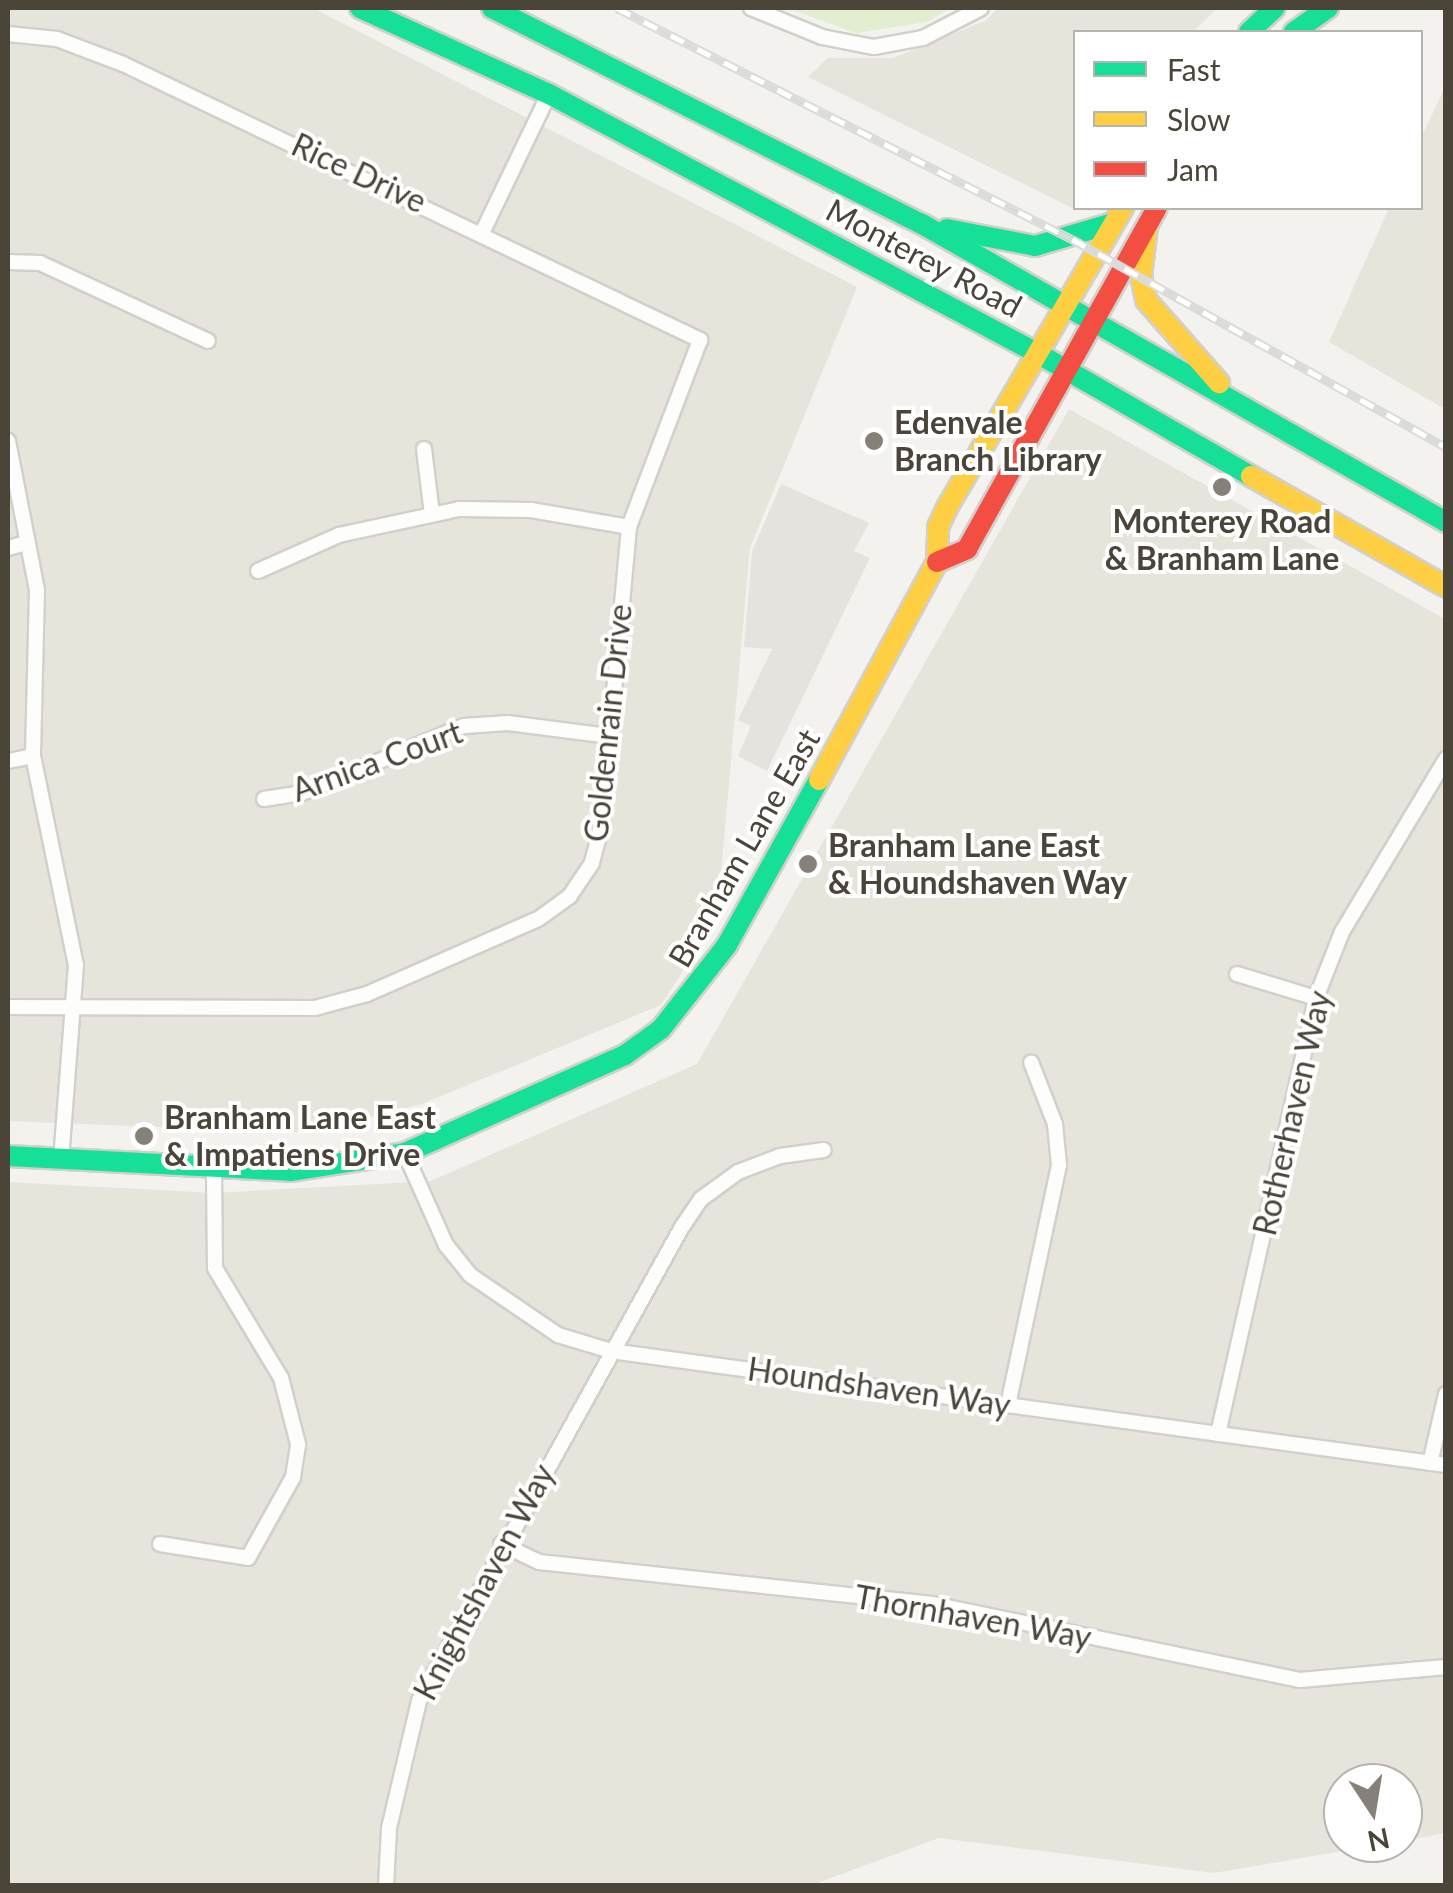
<!DOCTYPE html>
<html>
<head>
<meta charset="utf-8">
<style>
	body { margin:0 }
	#map { position:relative; width:1453px; height:1893px; overflow:hidden; background:#f4f2ee; font-family:Lato,sans-serif }
	div>[style] { position:absolute }
	.residential>* { inset:0; background:#e7e4dc }
	.green>* { inset:0; background:#e1eecf }
	.parking>* { inset:0; background:#e6e3df }
	.roads { filter:drop-shadow(2px 0 #d2d0cb) drop-shadow(-2px 0 #d2d0cb) drop-shadow(0 2px #d2d0cb) drop-shadow(0 -2px #d2d0cb) }
	.street>* { height:14px; margin:-7px; padding:0 7px; transform-origin:7px; border-radius:7px; background:#fdfdfc }
	.fast>* { height:20px; margin:-10px; padding:0 10px; transform-origin:10px; border-radius:10px; background:#16e098 }
	.slow>* { height:20px; margin:-10px; padding:0 10px; transform-origin:10px; border-radius:10px; background:#ffcf43 }
	.jam>* { height:20px; margin:-10px; padding:0 10px; transform-origin:10px; border-radius:10px; background:#f24e42 }
	.rail>* { height:9px; margin-top:-4.5px; transform-origin:0; background:repeating-linear-gradient(90deg,#fff 0 15px,#dbdbda 0 30px); box-sizing:border-box; border-block:2px solid #dbdbda }
	.dots>* { width:28px; height:28px; translate:-50% -50%; box-sizing:border-box; border:5px solid #fff; border-radius:50% }
	span { translate:-50% -50%; white-space:nowrap; text-align:center; line-height:1.15; -webkit-text-stroke:8px #fff; paint-order:stroke }
	.street-label { font-size:32px; color:#4b4439 }
	.poi-label { font-size:32px; color:#4b4439; font-weight:700 }
	.left { translate:0 -50%; text-align:left }
	.frame { position:absolute; inset:0; border:10px solid #4b4439; pointer-events:none }
	.legend { position:absolute; left:1073px; top:30px; width:350px; height:180px; box-sizing:border-box; background:#fff; border:2px solid #b7b4b0; margin:0; padding:12px 18px; list-style:none; font-size:30px; color:#4b4439 }
	.legend li { display:flex; align-items:center; gap:20px; height:50px }
	.legend b { width:50px; border:2px solid #b7b4b0 }
	.north { position:absolute; left:1323px; top:1763px; width:100px; height:100px; box-sizing:border-box; background:#fff; border:2px solid #b7b4b0; border-radius:50%; rotate:168deg; font-size:28px; font-weight:700; line-height:40px; text-align:center; color:#4b4439 }
	.north::after { content:''; display:block; margin:auto; width:35px; height:45px; background:#868178; clip-path:polygon(50% 0,100% 100%,50% 72%,0 100%) }
</style>
</head>
<body>
<div id="map">
	<div class="residential">
		<div style="clip-path:polygon(8px 8px,313px 8px,857px 287px,750px 548px,717px 918px,661px 1005px,422px 1104px,308px 1133px,8px 1121px)"></div>
		<div style="clip-path:polygon(998px 8px,1217px 8px,1193px 32px,1076px 32px,1074px 209px,808px 77px,828px 58px,893px 58px,985px 21px)"></div>
		<div style="clip-path:polygon(1445px 87px,1445px 409px,1329px 342px,1389px 208px,1420px 208px,1421px 138px)"></div>
		<div style="clip-path:polygon(1069px 409px,1445px 619px,1445px 1833px,1403px 1841px,1403px 1783px,1343px 1783px,1343px 1843px,1389px 1843px,1214px 1873px,939px 1838px,812px 1885px,8px 1885px,8px 1182px,213px 1193px,431px 1181px,697px 1064px)"></div>
	</div>
	<div class="green">
		<div style="clip-path:polygon(788px 8px,951px 8px,927px 22px,856px 33px)"></div>
	</div>
	<div class="parking">
		<div style="clip-path:polygon(781px 484px,869px 523px,854px 551px,870px 558px,767px 771px,738px 756px,751px 726px,738px 720px,772px 649px,744px 647px,752px 551px)"></div>
	</div>
	<div class="roads">
		<div class="street">
			<div style="left:751px;top:8px;width:77px;rotate:22.2deg"></div>
			<div style="left:822px;top:37px;width:53px;rotate:10.9deg"></div>
			<div style="left:874px;top:47px;width:50px;rotate:-10.4deg"></div>
			<div style="left:923px;top:38px;width:65px;rotate:-27.3deg"></div>
			<div style="left:8px;top:34px;width:49px;rotate:5.8deg"></div>
			<div style="left:57px;top:39px;width:71px;rotate:20.7deg"></div>
			<div style="left:123px;top:64px;width:640px;rotate:25.56deg"></div>
			<div style="left:700px;top:340px;width:200px;rotate:110.8deg"></div>
			<div style="left:629px;top:527px;width:299px;rotate:95.2deg"></div>
			<div style="left:602px;top:825px;width:39px;rotate:105deg"></div>
			<div style="left:592px;top:863px;width:40px;rotate:124deg"></div>
			<div style="left:570px;top:896px;width:39px;rotate:144deg"></div>
			<div style="left:538px;top:919px;width:187px;rotate:156.3deg"></div>
			<div style="left:367px;top:994px;width:54px;rotate:164.9deg"></div>
			<div style="left:315px;top:1008px;width:307px;rotate:-179.8deg"></div>
			<div style="left:483px;top:231px;width:152px;rotate:-64.3deg"></div>
			<div style="left:8px;top:262px;width:32px;rotate:2deg"></div>
			<div style="left:40px;top:263px;width:185px;rotate:24.9deg"></div>
			<div style="left:8px;top:441px;width:152px;rotate:79deg"></div>
			<div style="left:37px;top:590px;width:166px;rotate:91.4deg"></div>
			<div style="left:33px;top:756px;width:213px;rotate:78.4deg"></div>
			<div style="left:76px;top:965px;width:195px;rotate:94.4deg"></div>
			<div style="left:424px;top:449px;width:65px;rotate:83deg"></div>
			<div style="left:8px;top:548px;width:20px;rotate:-15deg"></div>
			<div style="left:258px;top:571px;width:89px;rotate:-24deg"></div>
			<div style="left:339px;top:535px;width:123px;rotate:-12.2deg"></div>
			<div style="left:459px;top:509px;width:72px;rotate:0.8deg"></div>
			<div style="left:531px;top:510px;width:99px;rotate:9.8deg"></div>
			<div style="left:8px;top:761px;width:25px;rotate:-11deg"></div>
			<div style="left:264px;top:799px;width:38px;rotate:-9deg"></div>
			<div style="left:302px;top:793px;width:175px;rotate:-22.5deg"></div>
			<div style="left:464px;top:726px;width:44px;rotate:-3.9deg"></div>
			<div style="left:508px;top:723px;width:103px;rotate:7.3deg"></div>
			<div style="left:1237px;top:974px;width:83px;rotate:16.9deg"></div>
			<div style="left:405px;top:1153px;width:101px;rotate:66deg"></div>
			<div style="left:446px;top:1245px;width:38px;rotate:51deg"></div>
			<div style="left:470px;top:1275px;width:107px;rotate:34.3deg"></div>
			<div style="left:558px;top:1335px;width:55px;rotate:16.8deg"></div>
			<div style="left:611px;top:1351px;width:843px;rotate:7.77deg"></div>
			<div style="left:1008px;top:1405px;width:245px;rotate:-78deg"></div>
			<div style="left:1059px;top:1165px;width:41px;rotate:-95.6deg"></div>
			<div style="left:1055px;top:1124px;width:66px;rotate:-111.2deg"></div>
			<div style="left:1218px;top:1434px;width:447px;rotate:-77.3deg"></div>
			<div style="left:1316px;top:998px;width:71px;rotate:-68.5deg"></div>
			<div style="left:1342px;top:932px;width:202px;rotate:-59deg"></div>
			<div style="left:1430px;top:1463px;width:71px;rotate:-76.9deg"></div>
			<div style="left:160px;top:1544px;width:89px;rotate:9deg"></div>
			<div style="left:248px;top:1558px;width:93px;rotate:-60.9deg"></div>
			<div style="left:293px;top:1477px;width:33px;rotate:-81deg"></div>
			<div style="left:298px;top:1444px;width:68px;rotate:-104.4deg"></div>
			<div style="left:281px;top:1378px;width:128px;rotate:-121deg"></div>
			<div style="left:215px;top:1268px;width:97px;rotate:-90.6deg"></div>
			<div style="left:501px;top:1544px;width:42px;rotate:25.3deg"></div>
			<div style="left:539px;top:1562px;width:396px;rotate:6.1deg"></div>
			<div style="left:933px;top:1604px;width:375px;rotate:11.7deg"></div>
			<div style="left:1300px;top:1680px;width:147px;rotate:-5.1deg"></div>
			<div style="left:386px;top:1886px;width:58px;rotate:-87deg"></div>
			<div style="left:389px;top:1828px;width:130px;rotate:-76.7deg"></div>
			<div style="left:419px;top:1701px;width:542px;rotate:-60.98deg"></div>
			<div style="left:682px;top:1227px;width:34px;rotate:-56deg"></div>
			<div style="left:701px;top:1199px;width:46px;rotate:-36.1deg"></div>
			<div style="left:738px;top:1172px;width:45px;rotate:-20.9deg"></div>
			<div style="left:780px;top:1156px;width:44px;rotate:-7.8deg"></div>
		</div>
		<div class="fast">
			<div style="left:360px;top:8px;width:208px;rotate:24.5deg"></div>
			<div style="left:549px;top:94px;width:552px;rotate:27.96deg"></div>
			<div style="left:1037px;top:353px;width:247px;rotate:29.9deg"></div>
			<div style="left:492px;top:8px;width:481px;rotate:26.7deg"></div>
			<div style="left:922px;top:224px;width:603px;rotate:29.63deg"></div>
			<div style="left:1249px;top:32px;width:35px;rotate:-43deg"></div>
			<div style="left:1294px;top:32px;width:42px;rotate:-35.2deg"></div>
			<div style="left:947px;top:229px;width:90px;rotate:10.9deg"></div>
			<div style="left:1035px;top:246px;width:81px;rotate:-16.4deg"></div>
			<div style="left:8px;top:1156px;width:282px;rotate:3deg"></div>
			<div style="left:290px;top:1171px;width:116px;rotate:-8.9deg"></div>
			<div style="left:405px;top:1153px;width:241px;rotate:-24deg"></div>
			<div style="left:625px;top:1055px;width:44px;rotate:-35.8deg"></div>
			<div style="left:661px;top:1029px;width:107px;rotate:-51.8deg"></div>
			<div style="left:727px;top:945px;width:189px;rotate:-60.9deg"></div>
		</div>
		<div class="slow">
			<div style="left:1147px;top:226px;width:50px;rotate:96.8deg"></div>
			<div style="left:1141px;top:276px;width:25px;rotate:78deg"></div>
			<div style="left:1146px;top:300px;width:111px;rotate:48.7deg"></div>
			<div style="left:1251px;top:476px;width:224px;rotate:29.6deg"></div>
			<div style="left:819px;top:780px;width:248px;rotate:-61.6deg"></div>
			<div style="left:937px;top:562px;width:35px;rotate:-88deg"></div>
			<div style="left:938px;top:527px;width:23px;rotate:-65deg"></div>
			<div style="left:948px;top:506px;width:346px;rotate:-59.6deg"></div>
		</div>
		<div class="jam">
			<div style="left:937px;top:562px;width:33px;rotate:-23deg"></div>
			<div style="left:967px;top:549px;width:390px;rotate:-60.9deg"></div>
		</div>
	</div>
	<div class="rail">
		<div style="left:617px;top:8px;width:510px;rotate:26.92deg"></div>
		<div style="left:1072px;top:239px;width:428px;rotate:29.1deg"></div>
	</div>
	<div class="dots">
		<div style="left:874px;top:441px;background:#868178"></div>
		<div style="left:1222px;top:487px;background:#868178"></div>
		<div style="left:808px;top:864px;background:#868178"></div>
		<div style="left:144px;top:1136px;background:#868178"></div>
	</div>
	<div class="street-label">
		<span style="left:359px;top:173px;rotate:25deg">Rice Drive</span>
		<span style="left:924px;top:258px;rotate:28deg">Monterey Road</span>
		<span style="left:608px;top:723px;rotate:-84deg">Goldenrain Drive</span>
		<span style="left:377px;top:761px;rotate:-20deg">Arnica Court</span>
		<span style="left:744px;top:848px;rotate:-60deg">Branham Lane East</span>
		<span style="left:1292px;top:1113px;rotate:-77deg">Rotherhaven Way</span>
		<span style="left:879px;top:1387px;rotate:8deg">Houndshaven Way</span>
		<span style="left:484px;top:1582px;rotate:-62deg">Knightshaven Way</span>
		<span style="left:973px;top:1617px;rotate:10deg">Thornhaven Way</span>
	</div>
	<div class="poi-label">
		<span class="left" style="left:894px;top:441px">Edenvale<br>Branch Library</span>
		<span style="left:1222px;top:540px">Monterey Road<br>&amp; Branham Lane</span>
		<span class="left" style="left:828px;top:864px">Branham Lane East<br>&amp; Houndshaven Way</span>
		<span class="left" style="left:164px;top:1136px">Branham Lane East<br>&amp; Impatiens Drive</span>
	</div>
	<div class="frame"></div>
	<ul class="legend">
	<li><b style="height:12px;background:#16e098"></b>Fast</li>
	<li><b style="height:12px;background:#ffcf43"></b>Slow</li>
	<li><b style="height:12px;background:#f24e42"></b>Jam</li>
	</ul>
	<div class="north">N</div>
</div>
</body>
</html>
